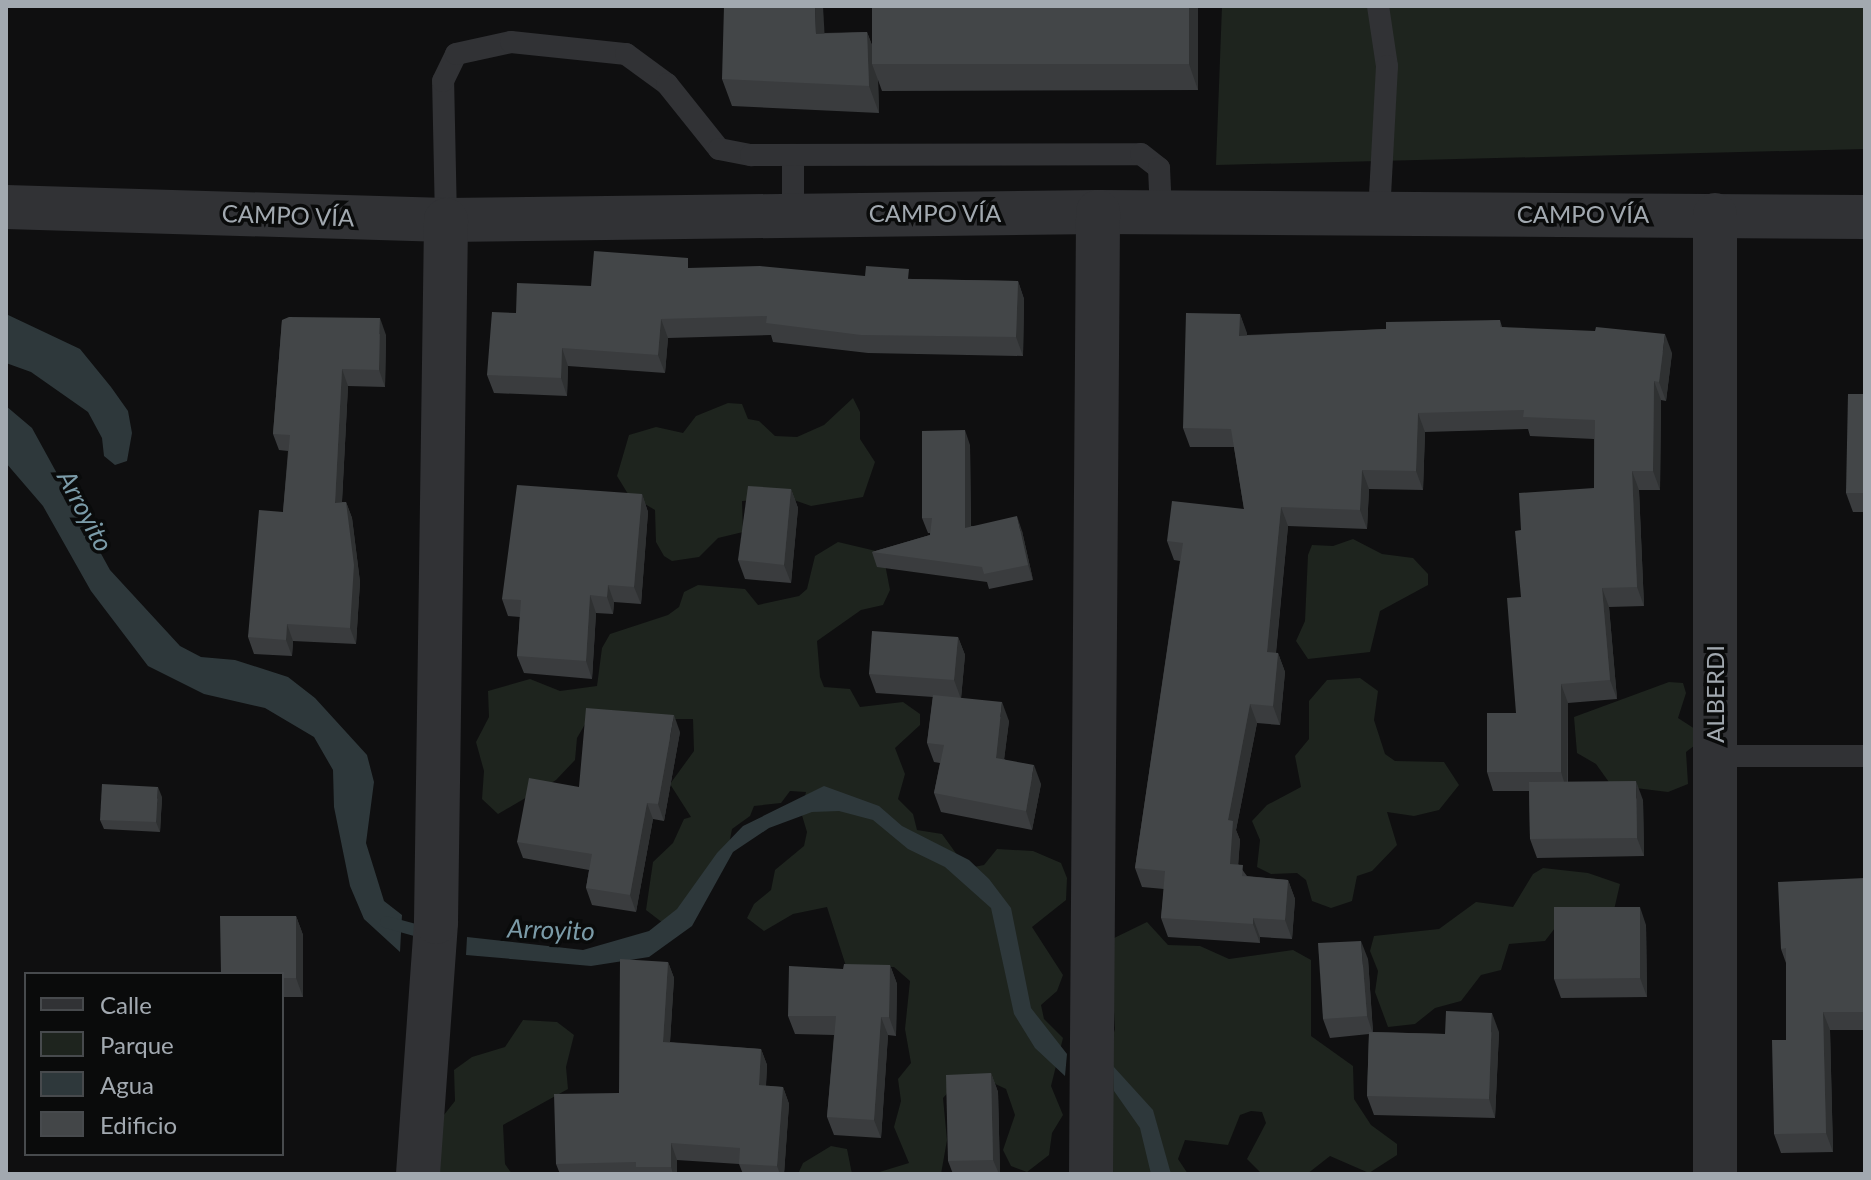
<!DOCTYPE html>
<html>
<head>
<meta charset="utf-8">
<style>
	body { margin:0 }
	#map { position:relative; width:1871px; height:1180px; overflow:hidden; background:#0f0f10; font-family:Lato,sans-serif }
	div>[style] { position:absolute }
	.green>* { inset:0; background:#1e241e }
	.water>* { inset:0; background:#2e383b }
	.stream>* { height:12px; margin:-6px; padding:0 6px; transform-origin:6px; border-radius:6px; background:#2e383b }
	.lane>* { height:22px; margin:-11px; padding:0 11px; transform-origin:11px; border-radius:11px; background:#313235 }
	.street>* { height:44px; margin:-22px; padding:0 22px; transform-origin:22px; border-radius:22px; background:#313235 }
	.wall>* { inset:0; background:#3a3c3e }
	.shaded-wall>* { inset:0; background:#2f3132 }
	.building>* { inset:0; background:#434648 }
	span { translate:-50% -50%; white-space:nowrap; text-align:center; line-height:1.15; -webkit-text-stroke:7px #0a0b0b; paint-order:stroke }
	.street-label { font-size:24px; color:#a2a9b0 }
	.water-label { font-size:26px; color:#7b9ba8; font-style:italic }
	.frame { position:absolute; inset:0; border:8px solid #a2a9b0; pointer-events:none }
	.legend { position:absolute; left:24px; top:972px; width:260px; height:184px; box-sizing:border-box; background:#0a0b0b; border:2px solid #474a4d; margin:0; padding:10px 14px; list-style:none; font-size:24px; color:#a2a9b0 }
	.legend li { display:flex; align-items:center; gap:16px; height:40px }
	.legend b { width:40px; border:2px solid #474a4d }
</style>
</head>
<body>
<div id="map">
	<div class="green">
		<div style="clip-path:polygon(1222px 6px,1865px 6px,1865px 149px,1216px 165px)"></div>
		<div style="clip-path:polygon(853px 398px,860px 412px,860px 439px,875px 462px,863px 497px,811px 506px,791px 499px,742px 501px,743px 532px,718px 538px,699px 557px,672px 561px,664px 556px,656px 542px,655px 510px,628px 494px,617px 476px,629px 435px,656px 427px,683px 433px,696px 416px,728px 403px,742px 404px,748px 419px,759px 421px,775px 436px,797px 437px,824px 425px)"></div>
		<div style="clip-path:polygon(1353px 539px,1382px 554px,1413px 558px,1428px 574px,1428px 585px,1380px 611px,1370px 652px,1308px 659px,1296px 641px,1305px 621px,1308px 555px,1312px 545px,1333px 546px)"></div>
		<div style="clip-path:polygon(838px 542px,876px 551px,885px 564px,890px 590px,883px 605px,861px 610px,817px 641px,820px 677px,824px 687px,850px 689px,860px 707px,903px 702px,920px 714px,920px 725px,895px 748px,905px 774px,898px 799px,913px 814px,917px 830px,942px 834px,963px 863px,974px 867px,984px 865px,997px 849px,1033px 851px,1061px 863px,1067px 878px,1066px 900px,1032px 927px,1063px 975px,1057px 991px,1041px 1005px,1044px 1019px,1063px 1038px,1051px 1086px,1063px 1115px,1052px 1133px,1049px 1155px,1027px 1172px,1011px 1166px,1003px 1150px,1015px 1115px,1006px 1089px,987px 1080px,954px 1086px,943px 1098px,947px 1140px,941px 1174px,873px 1174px,909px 1163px,894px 1127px,901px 1101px,898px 1079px,911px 1063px,905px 1029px,910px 981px,894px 967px,846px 966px,827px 907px,793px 914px,764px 931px,747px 918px,754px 904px,771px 890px,775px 870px,804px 846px,807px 832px,801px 812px,806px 792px,790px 791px,781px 803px,754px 806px,750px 816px,732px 829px,728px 850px,702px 893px,663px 923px,646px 910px,653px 862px,673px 843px,684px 819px,691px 817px,670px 784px,694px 751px,693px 719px,588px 719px,577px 738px,575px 760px,556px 780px,498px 814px,482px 799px,484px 771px,476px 742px,489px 717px,488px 691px,530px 679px,560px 691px,597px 686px,602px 648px,610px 634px,668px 615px,679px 607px,684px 592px,698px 585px,745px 589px,758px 605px,799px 596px,807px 589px,815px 556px)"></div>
		<div style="clip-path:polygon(1360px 678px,1378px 691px,1374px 720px,1385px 754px,1395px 761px,1444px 762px,1459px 785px,1439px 810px,1414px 816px,1387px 812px,1397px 845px,1372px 871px,1357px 876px,1352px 901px,1331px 908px,1312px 901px,1306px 880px,1297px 873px,1271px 874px,1257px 867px,1260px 840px,1252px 821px,1267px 805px,1301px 787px,1295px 756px,1309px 739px,1309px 701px,1327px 680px)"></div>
		<div style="clip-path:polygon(1669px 682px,1683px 683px,1686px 693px,1678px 718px,1695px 729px,1699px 742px,1686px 752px,1688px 784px,1668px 792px,1611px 785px,1596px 764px,1577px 753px,1574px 717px)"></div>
		<div style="clip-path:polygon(1543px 868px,1588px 873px,1620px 884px,1614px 910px,1558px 924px,1545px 941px,1509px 944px,1501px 970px,1481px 975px,1461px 1001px,1435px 1008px,1415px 1024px,1388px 1027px,1375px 992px,1378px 971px,1370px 951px,1374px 936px,1439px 929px,1476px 902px,1513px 907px,1533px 874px)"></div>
		<div style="clip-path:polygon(1147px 922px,1168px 945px,1200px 946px,1229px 959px,1293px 950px,1311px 960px,1311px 1036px,1353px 1066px,1354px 1099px,1371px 1125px,1397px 1144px,1397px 1155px,1369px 1173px,1330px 1156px,1307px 1174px,1262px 1174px,1247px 1159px,1266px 1123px,1262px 1112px,1251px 1111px,1240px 1115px,1228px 1145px,1185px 1140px,1178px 1159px,1188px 1174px,1100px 1174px,1105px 1060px,1115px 1029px,1110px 940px)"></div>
		<div style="clip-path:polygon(523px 1020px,557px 1022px,574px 1035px,566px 1067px,568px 1089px,503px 1125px,505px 1164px,512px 1174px,427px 1174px,428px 1135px,455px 1101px,454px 1070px,472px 1057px,505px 1047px)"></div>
		<div style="clip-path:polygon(831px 1146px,847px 1149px,852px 1174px,798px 1174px,803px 1163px)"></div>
	</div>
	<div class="water">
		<div style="clip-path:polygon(6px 314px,80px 349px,111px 387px,128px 411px,132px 433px,127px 461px,115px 465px,104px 456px,102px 438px,88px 412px,31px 372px,6px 363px)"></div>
		<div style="clip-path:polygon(6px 406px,32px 428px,110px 570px,180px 646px,201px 657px,235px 660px,288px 677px,315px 698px,367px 755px,374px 782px,366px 843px,384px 901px,402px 915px,400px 952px,364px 919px,350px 886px,334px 807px,333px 770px,314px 737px,265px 708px,204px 694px,148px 666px,91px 591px,43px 506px,6px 463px)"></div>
		<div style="clip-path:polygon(824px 786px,879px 806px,902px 826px,969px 860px,989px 879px,1011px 908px,1031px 1008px,1067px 1054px,1065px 1076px,1035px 1048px,1014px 1014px,991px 908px,945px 867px,908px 849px,873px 820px,839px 811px,812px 812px,769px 828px,733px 852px,692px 926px,649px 957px,591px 966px,466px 955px,467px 937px,583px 950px,649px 931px,677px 909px,717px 853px,743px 826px)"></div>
		<div style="clip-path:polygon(1113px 1066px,1153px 1110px,1171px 1174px,1151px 1174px,1140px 1128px,1114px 1091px)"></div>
	</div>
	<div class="stream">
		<div style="left:386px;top:922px;width:41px;rotate:15.4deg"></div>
	</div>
	<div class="lane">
		<div style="left:1378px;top:6px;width:61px;rotate:81.5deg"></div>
		<div style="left:1387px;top:66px;width:147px;rotate:93.1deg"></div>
		<div style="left:793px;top:155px;width:59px;rotate:90deg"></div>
		<div style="left:446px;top:220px;width:139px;rotate:-91.2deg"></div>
		<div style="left:443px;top:81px;width:30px;rotate:-64deg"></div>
		<div style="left:456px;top:54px;width:56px;rotate:-12.3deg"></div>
		<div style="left:511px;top:42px;width:116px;rotate:6deg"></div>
		<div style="left:626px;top:54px;width:51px;rotate:36.2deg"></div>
		<div style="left:667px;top:84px;width:83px;rotate:51.3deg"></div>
		<div style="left:719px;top:149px;width:33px;rotate:11deg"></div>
		<div style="left:751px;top:155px;width:390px;rotate:-0.1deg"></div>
		<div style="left:1141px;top:154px;width:23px;rotate:38deg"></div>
		<div style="left:1159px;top:168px;width:44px;rotate:87.4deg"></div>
		<div style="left:1715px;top:756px;width:150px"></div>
	</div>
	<div class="street">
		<div style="left:6px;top:207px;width:440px;rotate:1.7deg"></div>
		<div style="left:446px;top:220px;width:652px;rotate:-0.7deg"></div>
		<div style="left:1098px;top:212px;width:767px;rotate:0.37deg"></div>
		<div style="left:1715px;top:215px;width:959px;rotate:90deg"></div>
		<div style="left:418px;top:1174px;width:253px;rotate:-85.9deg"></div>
		<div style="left:436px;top:922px;width:702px;rotate:-89.18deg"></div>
		<div style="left:1091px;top:1174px;width:962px;rotate:-89.58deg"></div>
	</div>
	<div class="wall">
		<div style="clip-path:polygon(872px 6px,1198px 6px,1198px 90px,882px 91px,878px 80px,879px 113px,732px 106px,722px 79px,824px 33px,867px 32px,872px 45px)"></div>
		<div style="clip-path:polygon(692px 268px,913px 279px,1018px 281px,1024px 299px,1023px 356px,868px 353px,773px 342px,771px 335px,668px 338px,665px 373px,568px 366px,567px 396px,494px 393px,487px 375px,516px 313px,591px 286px)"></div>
		<div style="clip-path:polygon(1240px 314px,1247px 335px,1386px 329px,1500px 320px,1502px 327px,1672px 353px,1666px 401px,1661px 400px,1660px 490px,1639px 490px,1644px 606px,1609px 607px,1617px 699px,1568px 703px,1568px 782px,1643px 800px,1644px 856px,1537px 858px,1530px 839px,1529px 791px,1493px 791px,1487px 772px,1516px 713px,1521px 597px,1521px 530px,1594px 488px,1594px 439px,1530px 436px,1528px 429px,1425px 432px,1423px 490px,1369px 489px,1367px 529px,1288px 526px,1276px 653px,1278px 653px,1285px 672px,1280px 725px,1257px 723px,1236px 830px,1240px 840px,1238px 864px,1247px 876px,1288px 880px,1295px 899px,1292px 939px,1260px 937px,1260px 943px,1168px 937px,1161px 918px,1164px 889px,1142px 887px,1135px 868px,1180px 561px,1174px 560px,1167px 541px,1244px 509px,1234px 447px,1190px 447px,1183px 428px)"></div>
		<div style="clip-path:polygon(282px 320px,386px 335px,385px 387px,348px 386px,342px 502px,346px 502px,352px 518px,360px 582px,356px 644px,293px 641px,292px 656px,254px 654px,248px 637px,283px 512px,288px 451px,279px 450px,273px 434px)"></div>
		<div style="clip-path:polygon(1865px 394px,1865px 512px,1853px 512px,1846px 493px)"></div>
		<div style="clip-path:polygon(970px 445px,971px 526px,1022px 531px,1033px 580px,989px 589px,987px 582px,877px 567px,872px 552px,930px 535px,930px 533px,928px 533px,922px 518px)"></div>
		<div style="clip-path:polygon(791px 489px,798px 508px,791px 583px,745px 579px,738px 560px)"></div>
		<div style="clip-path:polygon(642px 494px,648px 512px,641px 604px,614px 602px,613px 614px,596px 613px,592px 679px,524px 673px,517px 656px,520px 617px,508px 616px,502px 599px)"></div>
		<div style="clip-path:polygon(958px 637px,965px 655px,961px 698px,1009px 721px,1004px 759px,1041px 784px,1032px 830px,941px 812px,934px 793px,940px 763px,934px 762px,927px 743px,933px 697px,876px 693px,869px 674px)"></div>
		<div style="clip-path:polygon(680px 732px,664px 821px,653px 819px,636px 912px,592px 905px,586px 888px,589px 870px,523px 858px,517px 842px,579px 787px)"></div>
		<div style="clip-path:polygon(162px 797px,160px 832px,104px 829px,100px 820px)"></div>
		<div style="clip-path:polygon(1865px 878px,1865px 1030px,1830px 1030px,1833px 1152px,1781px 1153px,1774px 1134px,1786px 1040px,1786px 963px,1781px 949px)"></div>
		<div style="clip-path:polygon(296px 916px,303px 935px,303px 997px,282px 997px,282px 974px)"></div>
		<div style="clip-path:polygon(1646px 925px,1647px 997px,1561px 998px,1554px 979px)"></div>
		<div style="clip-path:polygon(1368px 959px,1373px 1032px,1445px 1034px,1499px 1032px,1495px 1118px,1374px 1115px,1367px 1096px,1369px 1034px,1330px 1038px,1323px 1019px)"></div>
		<div style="clip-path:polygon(668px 962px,674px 978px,670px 1042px,761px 1049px,767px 1065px,766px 1086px,783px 1087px,789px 1104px,784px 1174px,743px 1174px,739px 1164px,677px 1160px,677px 1174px,560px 1174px,556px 1164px,619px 1093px)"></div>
		<div style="clip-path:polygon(890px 965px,897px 984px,896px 1036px,888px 1035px,881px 1138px,834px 1135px,827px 1117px,834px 1035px,795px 1034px,788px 1016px,843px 969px)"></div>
		<div style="clip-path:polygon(991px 1073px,998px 1092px,1000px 1174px,953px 1174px,948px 1161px)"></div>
	</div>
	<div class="shaded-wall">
		<div style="clip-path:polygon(815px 6px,823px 6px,826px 60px,816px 34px)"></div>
		<div style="clip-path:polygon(1189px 6px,1198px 6px,1198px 90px,1189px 64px)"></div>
		<div style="clip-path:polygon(867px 32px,877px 59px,872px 64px,878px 80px,879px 113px,869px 86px)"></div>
		<div style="clip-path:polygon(1018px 281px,1024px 299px,1023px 356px,1016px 337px)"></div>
		<div style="clip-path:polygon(1240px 314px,1247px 333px,1246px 355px,1239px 336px)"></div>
		<div style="clip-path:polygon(380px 318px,386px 335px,385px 387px,379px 370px)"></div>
		<div style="clip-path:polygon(661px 319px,668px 338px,665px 373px,658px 355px)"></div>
		<div style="clip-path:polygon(1665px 334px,1672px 353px,1666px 401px,1659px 382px)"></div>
		<div style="clip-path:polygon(562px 348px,568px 366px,567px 396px,561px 378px)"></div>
		<div style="clip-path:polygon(342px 369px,348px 386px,341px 519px,335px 503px)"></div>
		<div style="clip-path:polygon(1654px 381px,1661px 400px,1660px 490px,1653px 471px)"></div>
		<div style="clip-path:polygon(1418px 413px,1425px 432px,1423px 490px,1416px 471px)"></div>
		<div style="clip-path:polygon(965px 430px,970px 445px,971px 543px,965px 528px)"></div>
		<div style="clip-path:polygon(1362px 470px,1369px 489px,1367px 529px,1360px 510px)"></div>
		<div style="clip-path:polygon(1632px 471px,1639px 490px,1644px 606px,1637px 587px)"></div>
		<div style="clip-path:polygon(791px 489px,798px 508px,791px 583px,784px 565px)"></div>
		<div style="clip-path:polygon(642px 494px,648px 512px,641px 604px,634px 587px)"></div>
		<div style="clip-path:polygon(346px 502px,352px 518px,360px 582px,356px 644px,350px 628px)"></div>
		<div style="clip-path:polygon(1281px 507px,1288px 526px,1274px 671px,1267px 652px)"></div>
		<div style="clip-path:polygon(1017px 516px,1022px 531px,1033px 580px,1028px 565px)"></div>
		<div style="clip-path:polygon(608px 585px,614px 602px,613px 614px,607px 597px)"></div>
		<div style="clip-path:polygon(1602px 588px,1609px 607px,1617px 699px,1610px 680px)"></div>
		<div style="clip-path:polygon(590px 595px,596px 613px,592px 679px,586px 661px)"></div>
		<div style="clip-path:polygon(287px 624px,293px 641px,292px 656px,286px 640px)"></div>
		<div style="clip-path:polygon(958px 637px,965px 655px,961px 699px,954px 680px)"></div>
		<div style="clip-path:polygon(1278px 653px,1285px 672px,1280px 725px,1273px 706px)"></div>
		<div style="clip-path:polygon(1561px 684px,1568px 703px,1567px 791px,1561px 772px)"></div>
		<div style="clip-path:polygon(1002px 702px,1009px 721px,1002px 776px,996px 758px)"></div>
		<div style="clip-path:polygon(1250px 704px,1257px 723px,1236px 830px,1240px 840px,1237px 883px,1230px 864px,1228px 820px)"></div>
		<div style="clip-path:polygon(674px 715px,680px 732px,664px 821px,658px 804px)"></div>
		<div style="clip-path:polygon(1034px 765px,1041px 784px,1032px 830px,1026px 811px)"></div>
		<div style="clip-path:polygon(1636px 781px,1643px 800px,1644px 856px,1637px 838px)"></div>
		<div style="clip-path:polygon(158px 787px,162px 797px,160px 832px,156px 822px)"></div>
		<div style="clip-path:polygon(647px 803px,653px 819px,636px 912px,630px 895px)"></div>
		<div style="clip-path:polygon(1288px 880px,1295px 899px,1292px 939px,1285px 920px)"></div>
		<div style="clip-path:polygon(1640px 907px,1646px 925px,1647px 997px,1640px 978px)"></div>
		<div style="clip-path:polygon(296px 916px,303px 935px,303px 997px,296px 978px)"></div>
		<div style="clip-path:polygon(1253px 918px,1260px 937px,1260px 943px,1253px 924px)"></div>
		<div style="clip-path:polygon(1361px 941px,1368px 959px,1373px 1034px,1367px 1016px)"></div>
		<div style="clip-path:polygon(668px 962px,674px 978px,669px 1058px,663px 1042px)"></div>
		<div style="clip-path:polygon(890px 965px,897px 984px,896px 1036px,889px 1017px)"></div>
		<div style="clip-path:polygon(1823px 1012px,1830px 1030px,1833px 1152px,1826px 1133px)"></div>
		<div style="clip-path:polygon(1492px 1013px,1499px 1032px,1495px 1118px,1489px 1099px)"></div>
		<div style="clip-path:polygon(881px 1017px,888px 1035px,881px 1138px,874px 1120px)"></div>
		<div style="clip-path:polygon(761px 1049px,767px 1065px,765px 1102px,759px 1085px)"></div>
		<div style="clip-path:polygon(991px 1073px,998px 1092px,1000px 1174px,999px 1174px,993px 1160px)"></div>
		<div style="clip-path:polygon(783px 1087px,789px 1104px,784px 1174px,780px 1174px,777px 1166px)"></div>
		<div style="clip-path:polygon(671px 1143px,677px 1160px,677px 1174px,673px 1174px,671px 1167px)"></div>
	</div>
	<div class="building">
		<div style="clip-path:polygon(724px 6px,815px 6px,816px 34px,867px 32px,869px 86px,722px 79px)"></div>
		<div style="clip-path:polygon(872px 6px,1189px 6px,1189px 64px,872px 64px)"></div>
		<div style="clip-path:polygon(594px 251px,688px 258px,688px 268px,760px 266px,865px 276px,866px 266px,909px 269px,908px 279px,1018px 281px,1016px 337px,861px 335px,766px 323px,767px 316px,661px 319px,658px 355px,562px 348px,561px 378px,487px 375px,492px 312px,516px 313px,517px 283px,591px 286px)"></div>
		<div style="clip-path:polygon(1186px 313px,1240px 314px,1239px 336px,1386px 329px,1386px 322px,1500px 320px,1500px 327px,1595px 331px,1596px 327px,1665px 334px,1659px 382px,1654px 381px,1653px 471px,1632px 471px,1637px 587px,1602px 588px,1610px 680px,1561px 684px,1561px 772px,1487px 772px,1487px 713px,1516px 713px,1507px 598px,1521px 597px,1515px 531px,1521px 530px,1519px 493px,1594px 488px,1595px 420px,1523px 417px,1524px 410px,1418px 413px,1416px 471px,1362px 470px,1360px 510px,1281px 507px,1267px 652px,1278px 653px,1273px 706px,1250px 704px,1228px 820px,1233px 821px,1230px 864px,1243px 865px,1242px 876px,1288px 880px,1285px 920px,1253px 918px,1253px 924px,1161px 918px,1165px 871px,1135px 868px,1183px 543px,1167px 541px,1172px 501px,1244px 509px,1231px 429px,1183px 428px)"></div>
		<div style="clip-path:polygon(289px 317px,380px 318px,379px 370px,342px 369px,335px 503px,346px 502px,354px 565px,350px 628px,287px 624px,286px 640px,248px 637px,259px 510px,283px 512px,290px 435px,273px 434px,282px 320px)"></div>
		<div style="clip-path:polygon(1848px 394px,1865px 394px,1865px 493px,1846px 493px)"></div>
		<div style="clip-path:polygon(965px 430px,965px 528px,1017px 516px,1028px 565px,984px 574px,982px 567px,872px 552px,930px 535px,932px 518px,922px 518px,922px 431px)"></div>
		<div style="clip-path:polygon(517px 485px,642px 494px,634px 587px,608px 585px,607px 597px,590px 595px,586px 661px,517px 656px,521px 600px,502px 599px)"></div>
		<div style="clip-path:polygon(748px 486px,791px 489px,784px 565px,738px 560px)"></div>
		<div style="clip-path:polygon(872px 631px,958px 637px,954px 680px,869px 674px)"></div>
		<div style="clip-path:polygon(933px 695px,1002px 702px,996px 758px,1034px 765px,1026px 811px,934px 793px,944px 745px,927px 743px)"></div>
		<div style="clip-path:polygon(586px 708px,674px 715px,658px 804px,647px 803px,630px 895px,586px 888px,592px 854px,517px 842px,529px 778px,579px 787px)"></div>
		<div style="clip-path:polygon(1636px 781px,1637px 838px,1530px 839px,1529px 782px)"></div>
		<div style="clip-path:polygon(102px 784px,158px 787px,156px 822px,100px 820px)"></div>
		<div style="clip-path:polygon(1865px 878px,1865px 1012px,1823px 1012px,1826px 1133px,1774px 1134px,1772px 1040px,1786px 1040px,1786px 948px,1781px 949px,1778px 882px)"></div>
		<div style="clip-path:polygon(1554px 907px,1640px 907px,1640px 978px,1554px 979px)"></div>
		<div style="clip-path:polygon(220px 916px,296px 916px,296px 978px,282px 978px,282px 974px,221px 974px)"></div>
		<div style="clip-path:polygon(1361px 941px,1367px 1016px,1323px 1019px,1318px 943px)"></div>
		<div style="clip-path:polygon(620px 959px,668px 962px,663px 1042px,761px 1049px,759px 1085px,783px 1087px,777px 1166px,739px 1164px,740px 1148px,671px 1143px,671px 1167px,636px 1167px,636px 1162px,556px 1164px,554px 1094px,619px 1093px)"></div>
		<div style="clip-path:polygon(844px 964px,890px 965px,889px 1017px,881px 1017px,874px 1120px,827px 1117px,836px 1016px,788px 1016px,789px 966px,843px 969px)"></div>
		<div style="clip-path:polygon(1446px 1011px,1492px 1013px,1489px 1099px,1367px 1096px,1369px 1032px,1445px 1034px)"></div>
		<div style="clip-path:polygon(991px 1073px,993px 1160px,948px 1161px,946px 1075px)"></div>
	</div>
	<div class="street-label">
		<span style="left:935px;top:213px">CAMPO VÍA</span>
		<span style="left:1583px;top:214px">CAMPO VÍA</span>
		<span style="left:288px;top:215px;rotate:2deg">CAMPO VÍA</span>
		<span style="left:1715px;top:694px;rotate:-90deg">ALBERDI</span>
	</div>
	<div class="water-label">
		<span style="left:85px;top:511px;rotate:62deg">Arroyito</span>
		<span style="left:551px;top:930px;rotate:2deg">Arroyito</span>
	</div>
	<div class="frame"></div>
	<ul class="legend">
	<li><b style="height:10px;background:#313235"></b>Calle</li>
	<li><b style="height:22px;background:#1e241e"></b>Parque</li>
	<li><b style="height:22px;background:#2e383b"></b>Agua</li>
	<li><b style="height:22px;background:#434648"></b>Edificio</li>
	</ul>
</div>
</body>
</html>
